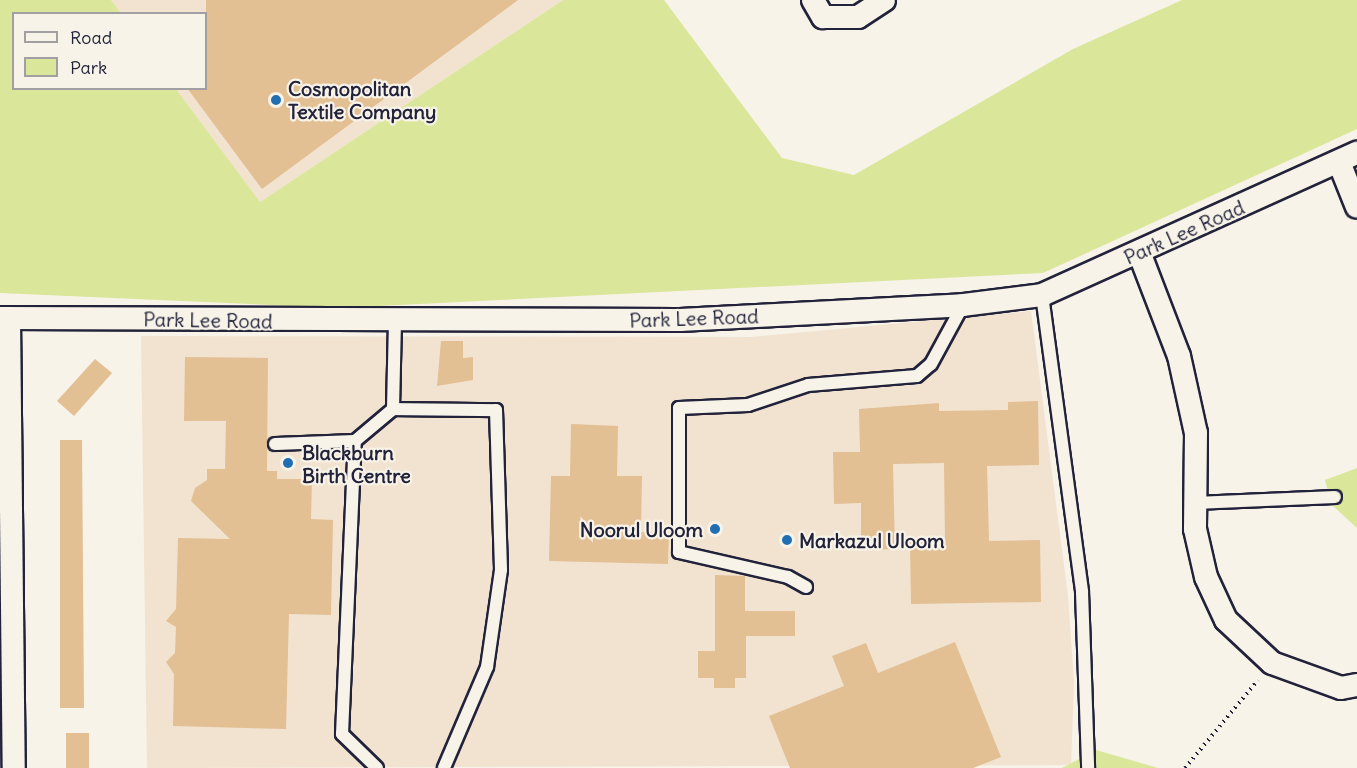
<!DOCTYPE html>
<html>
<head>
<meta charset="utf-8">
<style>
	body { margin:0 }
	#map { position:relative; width:1357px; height:768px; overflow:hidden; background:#f7f3e8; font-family:Delius,sans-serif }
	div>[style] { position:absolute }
	.built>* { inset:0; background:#f1e3cf }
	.green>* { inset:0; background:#dae699 }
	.building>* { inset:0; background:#e3bf94 }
	.path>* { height:4px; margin-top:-2px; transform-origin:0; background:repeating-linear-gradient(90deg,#22223b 0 1.5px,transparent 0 6px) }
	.roads { filter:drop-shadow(2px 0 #22223b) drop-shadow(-2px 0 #22223b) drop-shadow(0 2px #22223b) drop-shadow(0 -2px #22223b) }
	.service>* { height:12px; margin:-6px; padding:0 6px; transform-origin:6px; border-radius:6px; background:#f7f3e8 }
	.minor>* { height:22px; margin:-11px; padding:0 11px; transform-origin:11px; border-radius:11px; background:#f7f3e8 }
	.dots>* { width:16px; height:16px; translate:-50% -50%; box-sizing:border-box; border:3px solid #f7f3e8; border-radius:50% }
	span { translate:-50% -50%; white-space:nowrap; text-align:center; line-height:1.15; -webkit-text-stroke:4.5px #f7f3e8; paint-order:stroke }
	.poi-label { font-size:20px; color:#22223b; font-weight:700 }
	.left { translate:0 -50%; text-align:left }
	.right { translate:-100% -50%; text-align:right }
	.street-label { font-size:20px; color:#22223b }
	.legend { position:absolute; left:12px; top:12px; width:195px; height:78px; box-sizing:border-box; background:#f7f3e8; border:2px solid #a29fa3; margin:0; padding:8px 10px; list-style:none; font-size:18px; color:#22223b }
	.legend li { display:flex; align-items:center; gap:12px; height:30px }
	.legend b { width:30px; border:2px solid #a29fa3 }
</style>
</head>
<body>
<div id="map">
	<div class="built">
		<div style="clip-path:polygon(111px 0,563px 0,260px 202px,176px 89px,206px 88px,206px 14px,121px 13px)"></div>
		<div style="clip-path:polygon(1031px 311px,1068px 596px,1074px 682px,1071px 765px,147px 768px,141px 336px,752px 337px)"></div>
	</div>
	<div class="green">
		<div style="clip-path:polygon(0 0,111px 0,121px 13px,14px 14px,14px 88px,176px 89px,260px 202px,563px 0,664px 0,782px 158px,854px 175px,1073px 49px,1182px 0,1357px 0,1357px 129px,1043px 273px,338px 308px,0 293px)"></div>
		<div style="clip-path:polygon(1357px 468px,1357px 528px,1332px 505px,1325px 480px)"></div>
		<div style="clip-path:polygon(1096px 750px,1158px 768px,1062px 768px)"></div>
	</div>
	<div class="building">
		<div style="clip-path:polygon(206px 0,518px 0,262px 189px,187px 88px,206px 88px)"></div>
		<div style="clip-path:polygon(441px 341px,463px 341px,463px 358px,473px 357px,473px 380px,437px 386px)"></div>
		<div style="clip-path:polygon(185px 357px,268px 358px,267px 471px,277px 471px,277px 479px,312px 479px,311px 519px,333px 520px,331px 615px,289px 614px,286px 729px,173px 726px,174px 674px,166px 662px,175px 653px,176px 627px,166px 621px,176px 609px,178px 538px,230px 539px,191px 501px,195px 488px,207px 480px,207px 469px,225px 469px,226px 421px,184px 421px)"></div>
		<div style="clip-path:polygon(95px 359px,112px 373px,74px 416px,57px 401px)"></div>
		<div style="clip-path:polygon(1038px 401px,1039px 465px,987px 466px,989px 541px,1040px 540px,1041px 602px,911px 604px,910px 541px,945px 540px,944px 463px,893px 464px,895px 549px,861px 550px,861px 503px,834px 504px,833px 452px,860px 452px,859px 409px,939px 403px,939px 411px,1008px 410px,1008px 402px)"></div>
		<div style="clip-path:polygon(571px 424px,618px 426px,617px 476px,642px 476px,641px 532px,669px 533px,668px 564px,549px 561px,551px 476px,570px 476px)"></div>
		<div style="clip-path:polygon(60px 440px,82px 440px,84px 708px,60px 708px)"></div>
		<div style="clip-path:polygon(715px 575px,745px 576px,745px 611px,795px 611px,795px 636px,746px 636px,746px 678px,735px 678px,735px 688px,714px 688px,714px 678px,698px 678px,698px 651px,715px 651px)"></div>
		<div style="clip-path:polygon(955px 642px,1001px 757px,973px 768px,790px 768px,769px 716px,844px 686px,832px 656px,866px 643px,878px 673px)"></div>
		<div style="clip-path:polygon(66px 733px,89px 733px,89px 768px,66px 768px)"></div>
	</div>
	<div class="path">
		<div style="left:1185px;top:768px;width:114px;rotate:-50.3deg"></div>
	</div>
	<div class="roads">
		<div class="service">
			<div style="left:1042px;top:295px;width:300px;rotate:82.3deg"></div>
			<div style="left:1082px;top:592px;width:176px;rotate:88deg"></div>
			<div style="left:393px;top:409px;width:86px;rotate:-88.7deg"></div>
			<div style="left:275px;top:444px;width:80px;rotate:-2.1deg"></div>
			<div style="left:1195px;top:503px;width:140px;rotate:-2.5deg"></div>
			<div style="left:806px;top:587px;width:21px;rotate:-151deg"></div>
			<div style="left:788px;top:577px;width:112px;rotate:-167.1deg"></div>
			<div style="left:679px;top:552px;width:144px;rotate:-90deg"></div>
			<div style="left:679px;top:408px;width:69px;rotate:-2.5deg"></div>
			<div style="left:748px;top:405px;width:63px;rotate:-18.4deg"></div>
			<div style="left:808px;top:385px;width:109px;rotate:-4.7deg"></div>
			<div style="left:917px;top:376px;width:18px;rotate:-41deg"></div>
			<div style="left:931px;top:364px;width:67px;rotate:-61.5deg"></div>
			<div style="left:377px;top:768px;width:49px;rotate:-135.8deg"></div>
			<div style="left:342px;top:734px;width:293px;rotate:-87.5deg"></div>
			<div style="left:355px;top:441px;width:50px;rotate:-40.1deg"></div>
			<div style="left:393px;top:409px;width:103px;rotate:0.6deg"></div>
			<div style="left:496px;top:410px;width:160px;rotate:88.2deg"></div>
			<div style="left:501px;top:570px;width:98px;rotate:98.2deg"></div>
			<div style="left:487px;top:667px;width:110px;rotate:113.1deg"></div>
		</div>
		<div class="minor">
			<div style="left:813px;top:0;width:20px;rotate:60deg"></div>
			<div style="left:823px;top:17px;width:35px"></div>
			<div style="left:858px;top:17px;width:31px;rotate:-33deg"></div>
			<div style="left:1339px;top:162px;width:48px;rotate:68.2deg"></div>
			<div style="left:1139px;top:252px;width:111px;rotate:69deg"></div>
			<div style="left:1179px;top:356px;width:79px;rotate:77.6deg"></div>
			<div style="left:1196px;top:433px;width:96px;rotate:90.6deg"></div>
			<div style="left:1195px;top:529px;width:49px;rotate:77.1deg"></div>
			<div style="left:1206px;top:577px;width:47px;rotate:65.1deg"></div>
			<div style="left:1226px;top:620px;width:63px;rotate:43.1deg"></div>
			<div style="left:1272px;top:663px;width:73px;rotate:19.9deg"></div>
			<div style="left:1341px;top:688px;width:16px;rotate:-11deg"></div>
			<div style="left:0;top:318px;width:680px;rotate:0.17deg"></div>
			<div style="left:680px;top:320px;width:283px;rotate:-3deg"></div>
			<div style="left:963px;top:305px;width:80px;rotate:-7.2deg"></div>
			<div style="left:1042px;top:295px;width:346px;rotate:-24.3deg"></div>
			<div style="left:9px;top:318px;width:450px;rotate:89.4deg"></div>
		</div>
	</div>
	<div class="dots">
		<div style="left:276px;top:100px;background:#1f6fb2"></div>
		<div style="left:288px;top:463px;background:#1f6fb2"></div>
		<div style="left:715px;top:529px;background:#1f6fb2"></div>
		<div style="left:787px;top:540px;background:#1f6fb2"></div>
	</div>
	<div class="poi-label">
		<span class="left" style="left:288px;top:100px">Cosmopolitan<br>Textile Company</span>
		<span class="left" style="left:302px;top:464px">Blackburn<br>Birth Centre</span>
		<span class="right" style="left:703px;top:529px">Noorul Uloom</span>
		<span class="left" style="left:799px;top:540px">Markazul Uloom</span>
	</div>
	<div class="street-label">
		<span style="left:1184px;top:232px;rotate:-24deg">Park Lee Road</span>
		<span style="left:694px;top:318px;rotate:-2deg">Park Lee Road</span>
		<span style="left:208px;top:320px;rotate:1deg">Park Lee Road</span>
	</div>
	<ul class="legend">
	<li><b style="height:8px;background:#f7f3e8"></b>Road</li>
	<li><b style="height:16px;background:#dae699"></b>Park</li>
	</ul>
</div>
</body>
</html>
